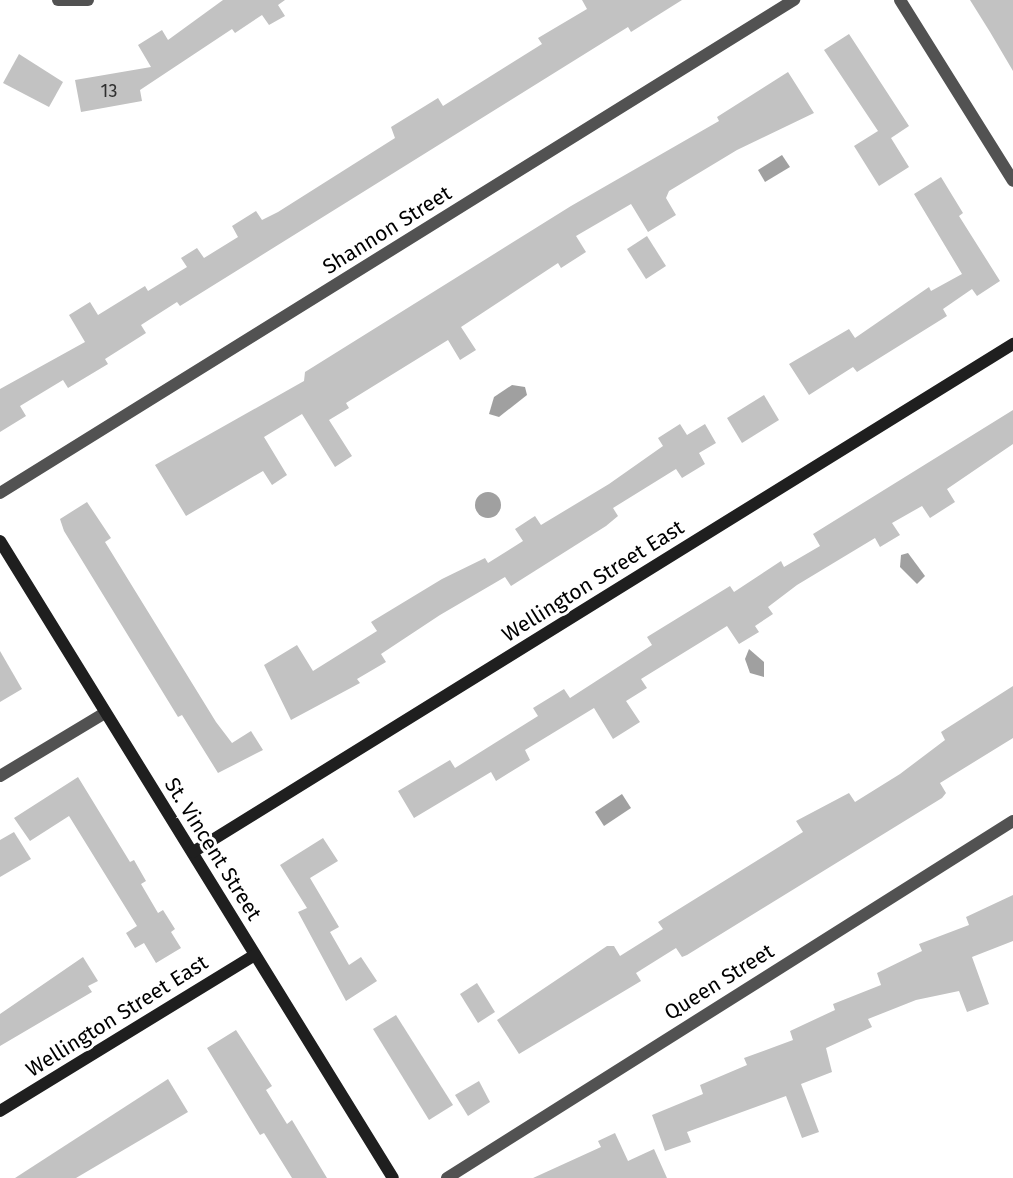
<!DOCTYPE html>
<html>
<head>
<meta charset="utf-8">
<style>
	body { margin:0 }
	#map { position:relative; width:1013px; height:1178px; overflow:hidden; background:#fff; font-family:"Fira Sans",sans-serif }
	div>[style] { position:absolute }
	.water>* { inset:0; background:#a0a0a0 }
	.round { border-radius:50% }
	.building>* { inset:0; background:#c2c2c2 }
	.street>* { height:12px; margin:-6px; padding:0 6px; transform-origin:6px; border-radius:6px; background:#525252 }
	.secondary>* { height:12px; margin:-6px; padding:0 6px; transform-origin:6px; border-radius:6px; background:#1f1f1f }
	span { translate:-50% -50%; white-space:nowrap; text-align:center; line-height:1.15; -webkit-text-stroke:6px #fff; paint-order:stroke }
	.number-label { font-size:18px; color:#303030 }
	.number-label span { -webkit-text-stroke-width:0 }
	.street-label { font-size:21px; color:#000 }
</style>
</head>
<body>
<div id="map">
	<div class="water">
		<div style="clip-path:polygon(782px 155px,790px 167px,765px 182px,758px 170px)"></div>
		<div style="clip-path:polygon(512px 385px,525px 387px,527px 395px,499px 417px,489px 414px,494px 397px)"></div>
		<div class="round" style="left:475px;top:492px;width:26px;height:26px"></div>
		<div style="clip-path:polygon(908px 553px,925px 576px,917px 584px,900px 567px,901px 555px)"></div>
		<div style="clip-path:polygon(749px 649px,764px 662px,764px 677px,750px 673px,745px 659px)"></div>
		<div style="clip-path:polygon(622px 794px,631px 808px,604px 826px,595px 812px)"></div>
	</div>
	<div class="building">
		<div style="clip-path:polygon(223px 0,285px 0,278px 5px,285px 16px,269px 25px,262px 15px,235px 33px,232px 29px,140px 90px,142px 101px,81px 112px,75px 80px,151px 67px,138px 45px,162px 30px,168px 40px)"></div>
		<div style="clip-path:polygon(582px 0,682px 0,631px 32px,628px 27px,180px 306px,177px 302px,141px 325px,146px 333px,105px 359px,108px 364px,68px 388px,63px 380px,20px 406px,26px 416px,0 432px,0 389px,85px 342px,69px 315px,90px 302px,98px 315px,145px 286px,148px 291px,187px 267px,181px 258px,197px 248px,204px 258px,238px 237px,232px 226px,256px 211px,262px 220px,278px 212px,395px 138px,391px 127px,438px 98px,443px 106px,542px 44px,538px 38px,587px 9px)"></div>
		<div style="clip-path:polygon(970px 0,1013px 0,1013px 71px,990px 32px)"></div>
		<div style="clip-path:polygon(849px 34px,909px 126px,891px 138px,909px 167px,879px 186px,854px 146px,878px 131px,824px 50px)"></div>
		<div style="clip-path:polygon(19px 54px,63px 82px,49px 107px,3px 83px)"></div>
		<div style="clip-path:polygon(788px 72px,814px 113px,737px 150px,669px 191px,666px 198px,676px 215px,648px 232px,631px 204px,576px 236px,586px 252px,561px 268px,558px 263px,461px 327px,476px 350px,460px 360px,448px 340px,346px 403px,349px 408px,329px 420px,352px 456px,335px 467px,302px 414px,264px 437px,287px 475px,272px 485px,263px 471px,186px 516px,155px 465px,304px 381px,305px 372px,571px 206px,719px 121px,717px 117px)"></div>
		<div style="clip-path:polygon(941px 177px,963px 213px,959px 216px,1000px 281px,977px 296px,972px 289px,943px 309px,947px 316px,857px 372px,853px 367px,809px 395px,789px 364px,849px 329px,855px 338px,929px 287px,931px 291px,962px 274px,914px 194px)"></div>
		<div style="clip-path:polygon(647px 236px,666px 266px,646px 279px,627px 249px)"></div>
		<div style="clip-path:polygon(764px 395px,779px 420px,742px 443px,727px 418px)"></div>
		<div style="clip-path:polygon(1013px 410px,1013px 444px,947px 489px,955px 502px,930px 518px,922px 506px,892px 523px,900px 535px,880px 547px,875px 538px,797px 585px,768px 607px,773px 614px,755px 626px,759px 632px,739px 644px,727px 626px,641px 679px,647px 688px,626px 701px,640px 722px,613px 739px,594px 708px,525px 750px,530px 760px,496px 781px,491px 772px,414px 818px,398px 791px,450px 760px,455px 768px,538px 716px,533px 708px,564px 689px,570px 698px,652px 645px,647px 637px,730px 586px,734px 592px,781px 561px,784px 567px,820px 546px,813px 534px)"></div>
		<div style="clip-path:polygon(680px 424px,687px 435px,705px 424px,716px 443px,699px 453px,705px 464px,682px 478px,676px 469px,613px 508px,618px 516px,606px 526px,511px 586px,505px 577px,440px 615px,381px 654px,386px 662px,357px 679px,360px 683px,291px 720px,264px 665px,297px 645px,313px 671px,377px 631px,371px 622px,442px 579px,485px 558px,488px 563px,523px 541px,515px 529px,535px 516px,541px 525px,609px 484px,663px 446px,658px 438px)"></div>
		<div style="clip-path:polygon(87px 502px,111px 538px,105px 542px,216px 722px,232px 743px,251px 731px,263px 750px,218px 773px,182px 715px,178px 717px,64px 531px,60px 519px)"></div>
		<div style="clip-path:polygon(0 651px,22px 689px,0 702px)"></div>
		<div style="clip-path:polygon(1013px 686px,1013px 738px,940px 783px,946px 793px,942px 798px,687px 955px,682px 957px,676px 948px,636px 973px,641px 981px,519px 1054px,497px 1020px,607px 946px,614px 946px,620px 956px,663px 929px,658px 922px,803px 832px,796px 821px,849px 793px,855px 802px,900px 774px,945px 740px,941px 732px)"></div>
		<div style="clip-path:polygon(78px 777px,130px 862px,134px 860px,146px 881px,141px 884px,158px 913px,163px 910px,175px 929px,171px 932px,181px 948px,156px 963px,144px 943px,135px 948px,126px 933px,137px 926px,69px 816px,30px 841px,14px 818px)"></div>
		<div style="clip-path:polygon(14px 832px,31px 859px,0 877px,0 840px)"></div>
		<div style="clip-path:polygon(323px 838px,338px 861px,310px 878px,339px 927px,330px 932px,349px 965px,361px 957px,377px 981px,346px 1001px,298px 912px,307px 908px,280px 865px)"></div>
		<div style="clip-path:polygon(1013px 895px,1013px 941px,972px 957px,989px 1004px,967px 1012px,959px 991px,916px 1000px,868px 1019px,872px 1027px,826px 1048px,832px 1072px,801px 1084px,819px 1132px,802px 1138px,786px 1096px,687px 1132px,691px 1142px,665px 1151px,652px 1115px,703px 1094px,700px 1085px,747px 1065px,744px 1058px,793px 1040px,790px 1031px,835px 1010px,833px 1004px,881px 985px,877px 973px,922px 951px,919px 944px,969px 925px,966px 917px)"></div>
		<div style="clip-path:polygon(83px 957px,98px 981px,88px 986px,92px 992px,0 1046px,0 1014px)"></div>
		<div style="clip-path:polygon(477px 983px,495px 1012px,478px 1023px,460px 994px)"></div>
		<div style="clip-path:polygon(396px 1015px,453px 1105px,429px 1120px,373px 1029px)"></div>
		<div style="clip-path:polygon(236px 1030px,272px 1086px,266px 1090px,287px 1124px,292px 1120px,327px 1178px,292px 1178px,264px 1133px,260px 1135px,207px 1048px)"></div>
		<div style="clip-path:polygon(168px 1079px,188px 1112px,76px 1178px,15px 1178px)"></div>
		<div style="clip-path:polygon(479px 1081px,490px 1102px,468px 1116px,455px 1095px)"></div>
		<div style="clip-path:polygon(615px 1133px,628px 1161px,654px 1149px,667px 1178px,533px 1178px,601px 1147px,598px 1141px)"></div>
	</div>
	<div class="street">
		<div style="left:58px;top:0;width:30px"></div>
		<div style="left:900px;top:0;width:213px;rotate:58deg"></div>
		<div style="left:0;top:493px;width:935px;rotate:-31.84deg"></div>
		<div style="left:0;top:776px;width:122px;rotate:-31deg"></div>
		<div style="left:447px;top:1178px;width:669px;rotate:-32.24deg"></div>
	</div>
	<div class="secondary">
		<div style="left:0;top:541px;width:748px;rotate:58.33deg"></div>
		<div style="left:193px;top:852px;width:965px;rotate:-31.78deg"></div>
		<div style="left:0;top:1111px;width:299px;rotate:-31.5deg"></div>
	</div>
	<div class="number-label">
		<span style="left:109px;top:91px">13</span>
	</div>
	<div class="street-label">
		<span style="left:387px;top:230px;rotate:-32deg">Shannon Street</span>
		<span style="left:593px;top:581px;rotate:-32deg">Wellington Street East</span>
		<span style="left:213px;top:849px;rotate:58deg">St. Vincent Street</span>
		<span style="left:719px;top:982px;rotate:-32deg">Queen Street</span>
		<span style="left:117px;top:1016px;rotate:-32deg">Wellington Street East</span>
	</div>
</div>
</body>
</html>
